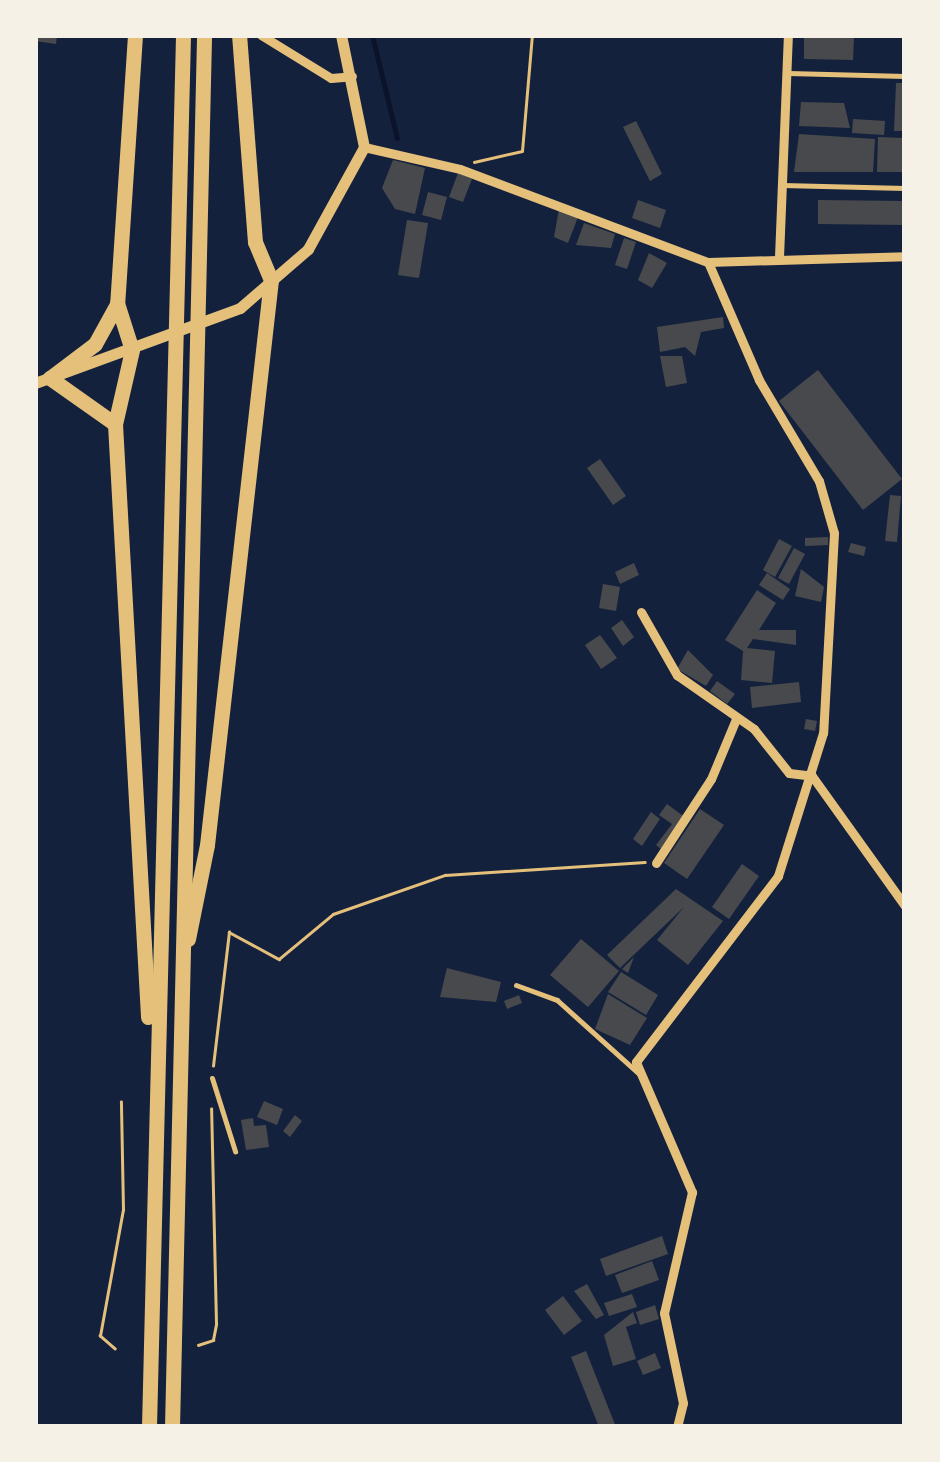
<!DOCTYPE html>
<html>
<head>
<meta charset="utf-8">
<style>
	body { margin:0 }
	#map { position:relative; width:940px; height:1462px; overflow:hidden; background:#14213d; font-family:"DejaVu Sans",sans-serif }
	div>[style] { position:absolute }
	.stream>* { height:5px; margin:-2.5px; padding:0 2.5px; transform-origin:2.5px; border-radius:2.5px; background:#0b132b }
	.building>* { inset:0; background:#48494c }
	.path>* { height:2.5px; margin:-1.25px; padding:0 1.25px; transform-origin:1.25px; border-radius:1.25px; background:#e5c07b }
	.service>* { height:5px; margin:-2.5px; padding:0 2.5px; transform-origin:2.5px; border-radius:2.5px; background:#e5c07b }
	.minor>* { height:9px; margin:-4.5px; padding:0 4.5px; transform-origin:4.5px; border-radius:4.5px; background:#e5c07b }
	.tertiary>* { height:11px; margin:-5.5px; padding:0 5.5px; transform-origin:5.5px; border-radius:5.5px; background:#e5c07b }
	.trunk>* { height:15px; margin:-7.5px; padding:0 7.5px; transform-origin:7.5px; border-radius:7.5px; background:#e5c07b }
	span { translate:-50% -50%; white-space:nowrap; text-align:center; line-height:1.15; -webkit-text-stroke:8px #f6f1e7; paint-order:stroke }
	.frame { position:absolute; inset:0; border:38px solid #f6f1e7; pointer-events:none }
</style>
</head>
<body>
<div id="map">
	<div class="stream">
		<div style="left:372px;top:35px;width:106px;rotate:76.4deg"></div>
	</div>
	<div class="building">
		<div style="clip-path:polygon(35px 35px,57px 35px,56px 44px,35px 41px)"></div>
		<div style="clip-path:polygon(804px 35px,854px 35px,853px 60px,804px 59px)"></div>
		<div style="clip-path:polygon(896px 83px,905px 83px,905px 131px,894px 131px)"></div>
		<div style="clip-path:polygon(801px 102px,844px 103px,850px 128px,799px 126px)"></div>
		<div style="clip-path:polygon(853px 119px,885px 121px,884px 135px,852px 133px)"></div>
		<div style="clip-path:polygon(636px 121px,662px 174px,650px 181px,623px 127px)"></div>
		<div style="clip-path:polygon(799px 134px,875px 139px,873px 172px,794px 172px)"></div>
		<div style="clip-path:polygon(878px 137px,905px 138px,905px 172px,877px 172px)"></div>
		<div style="clip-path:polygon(393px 160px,425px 168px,415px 214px,395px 209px,382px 188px)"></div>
		<div style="clip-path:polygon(458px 173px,472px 179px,463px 202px,449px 197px)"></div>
		<div style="clip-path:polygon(428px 192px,447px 197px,441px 220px,422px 215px)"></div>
		<div style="clip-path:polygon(638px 200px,666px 210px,660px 228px,632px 218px)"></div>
		<div style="clip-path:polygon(818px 200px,905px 201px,905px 225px,818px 224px)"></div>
		<div style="clip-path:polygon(559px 209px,578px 217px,568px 243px,554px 237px)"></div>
		<div style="clip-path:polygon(407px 220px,428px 223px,419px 278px,398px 275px)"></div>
		<div style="clip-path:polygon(584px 223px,615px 234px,611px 248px,576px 245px)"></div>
		<div style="clip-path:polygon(624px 238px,636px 242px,627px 269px,615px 265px)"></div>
		<div style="clip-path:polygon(649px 253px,667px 263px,652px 288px,638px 280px)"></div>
		<div style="clip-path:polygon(723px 317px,724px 328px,701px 332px,695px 356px,685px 347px,660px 352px,657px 327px)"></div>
		<div style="clip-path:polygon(660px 356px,682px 356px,687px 383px,666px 387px)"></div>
		<div style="clip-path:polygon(818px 370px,902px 479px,863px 510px,779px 401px)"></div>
		<div style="clip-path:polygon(600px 459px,626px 496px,613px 505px,587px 468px)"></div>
		<div style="clip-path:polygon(890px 495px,901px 496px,897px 542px,885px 541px)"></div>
		<div style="clip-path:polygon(828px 537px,828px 545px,805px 546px,805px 538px)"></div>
		<div style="clip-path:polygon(779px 539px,792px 546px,775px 577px,763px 570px)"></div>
		<div style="clip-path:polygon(851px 543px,866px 547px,864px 556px,848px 552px)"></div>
		<div style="clip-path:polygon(794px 548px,805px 554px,789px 584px,778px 578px)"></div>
		<div style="clip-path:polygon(634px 563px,639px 575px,620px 584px,615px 572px)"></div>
		<div style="clip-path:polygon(801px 569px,824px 587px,821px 602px,795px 596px)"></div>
		<div style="clip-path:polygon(767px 573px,790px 589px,783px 600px,759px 585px)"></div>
		<div style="clip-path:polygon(603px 584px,620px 587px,616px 611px,599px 608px)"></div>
		<div style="clip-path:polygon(757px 590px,776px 603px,759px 630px,796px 630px,796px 645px,753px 639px,747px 648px,775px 651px,772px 683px,741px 680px,743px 651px,725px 640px)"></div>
		<div style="clip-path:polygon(622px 620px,634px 637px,623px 646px,611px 628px)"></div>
		<div style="clip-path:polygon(600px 635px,617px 658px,601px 669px,585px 645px)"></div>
		<div style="clip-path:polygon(688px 650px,713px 675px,706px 686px,677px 669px)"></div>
		<div style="clip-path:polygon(717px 681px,735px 694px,727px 704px,710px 691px)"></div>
		<div style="clip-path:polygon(799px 682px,801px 702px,752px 708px,750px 687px)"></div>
		<div style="clip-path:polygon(806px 719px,817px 721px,815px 731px,804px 729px)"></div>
		<div style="clip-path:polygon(667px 804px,686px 818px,662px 850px,656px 845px,672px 824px,659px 815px)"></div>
		<div style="clip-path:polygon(700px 809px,724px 825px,687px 879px,664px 863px)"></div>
		<div style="clip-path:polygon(651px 812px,660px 819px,642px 846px,633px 839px)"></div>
		<div style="clip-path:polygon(742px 864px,759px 876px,729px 919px,712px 907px)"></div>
		<div style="clip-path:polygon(676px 889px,723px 921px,688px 965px,657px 940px,684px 907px,620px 968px,607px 955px)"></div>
		<div style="clip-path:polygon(581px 939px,619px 971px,588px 1007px,550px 975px)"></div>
		<div style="clip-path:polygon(634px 957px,628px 973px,622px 969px)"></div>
		<div style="clip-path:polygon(447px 968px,501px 982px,496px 1002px,440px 997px)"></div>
		<div style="clip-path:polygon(621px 972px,658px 995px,646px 1015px,608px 992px)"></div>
		<div style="clip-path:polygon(608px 994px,647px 1018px,630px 1045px,595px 1029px)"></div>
		<div style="clip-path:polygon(519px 995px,522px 1003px,507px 1009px,504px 1001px)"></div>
		<div style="clip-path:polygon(264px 1101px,283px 1109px,277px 1125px,257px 1117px)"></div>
		<div style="clip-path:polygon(295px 1115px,302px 1121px,290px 1137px,283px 1131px)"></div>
		<div style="clip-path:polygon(253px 1118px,254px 1126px,266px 1125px,269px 1147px,246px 1150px,241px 1120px)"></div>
		<div style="clip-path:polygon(662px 1236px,668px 1254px,606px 1276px,600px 1259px)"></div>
		<div style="clip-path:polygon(652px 1261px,659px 1280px,622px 1293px,615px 1275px)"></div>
		<div style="clip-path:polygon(587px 1284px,604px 1315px,596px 1319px,574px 1291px)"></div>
		<div style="clip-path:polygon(632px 1294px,637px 1307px,609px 1316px,604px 1303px)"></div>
		<div style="clip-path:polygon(563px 1296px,582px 1321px,564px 1335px,545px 1310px)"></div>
		<div style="clip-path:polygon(655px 1305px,659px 1319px,640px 1325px,636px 1312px)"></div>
		<div style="clip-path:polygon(633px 1312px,637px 1323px,626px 1327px,636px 1359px,613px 1366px,604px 1335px)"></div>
		<div style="clip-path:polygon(586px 1351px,616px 1427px,599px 1427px,571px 1357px)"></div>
		<div style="clip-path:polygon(655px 1353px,661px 1368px,643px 1375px,637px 1361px)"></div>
	</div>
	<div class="path">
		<div style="left:474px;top:162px;width:49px;rotate:-12.9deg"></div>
		<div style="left:522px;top:151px;width:116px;rotate:-85.1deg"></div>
		<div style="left:213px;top:1066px;width:135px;rotate:-83.2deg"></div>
		<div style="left:229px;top:932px;width:57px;rotate:28.4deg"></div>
		<div style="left:279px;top:959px;width:70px;rotate:-39.8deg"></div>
		<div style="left:333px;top:914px;width:119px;rotate:-19.2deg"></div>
		<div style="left:445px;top:875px;width:200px;rotate:-3.7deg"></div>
		<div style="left:198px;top:1345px;width:16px;rotate:-18deg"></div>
		<div style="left:213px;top:1340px;width:16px;rotate:-79deg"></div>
		<div style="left:216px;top:1324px;width:215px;rotate:-91.3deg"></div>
		<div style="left:115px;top:1349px;width:20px;rotate:-139deg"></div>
		<div style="left:100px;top:1336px;width:128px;rotate:-79.7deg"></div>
		<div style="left:123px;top:1210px;width:108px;rotate:-91.1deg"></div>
	</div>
	<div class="service">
		<div style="left:788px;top:73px;width:117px;rotate:1.5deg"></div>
		<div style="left:782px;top:185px;width:123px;rotate:1.4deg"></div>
		<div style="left:516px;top:985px;width:44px;rotate:20.1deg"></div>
		<div style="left:557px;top:1000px;width:109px;rotate:42deg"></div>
		<div style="left:212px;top:1078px;width:77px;rotate:72.5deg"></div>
	</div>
	<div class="minor">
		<div style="left:261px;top:35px;width:82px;rotate:31.6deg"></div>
		<div style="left:331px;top:78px;width:21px;rotate:-5deg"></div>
		<div style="left:364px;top:147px;width:98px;rotate:12.9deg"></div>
		<div style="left:460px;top:169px;width:265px;rotate:20.6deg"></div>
		<div style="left:708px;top:262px;width:129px;rotate:66.6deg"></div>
		<div style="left:759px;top:380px;width:117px;rotate:59.3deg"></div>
		<div style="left:819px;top:481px;width:54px;rotate:73.9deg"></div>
		<div style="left:834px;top:533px;width:200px;rotate:93.1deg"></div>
		<div style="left:823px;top:733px;width:150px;rotate:107.5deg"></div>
		<div style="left:778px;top:876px;width:234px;rotate:127.4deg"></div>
		<div style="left:636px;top:1062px;width:142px;rotate:66.7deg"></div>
		<div style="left:692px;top:1192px;width:124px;rotate:103deg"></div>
		<div style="left:664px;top:1313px;width:92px;rotate:78.1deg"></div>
		<div style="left:683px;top:1403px;width:25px;rotate:104deg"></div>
		<div style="left:779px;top:257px;width:222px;rotate:-87.7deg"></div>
		<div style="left:708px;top:262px;width:197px;rotate:-1.7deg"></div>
		<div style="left:641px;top:612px;width:73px;rotate:60.3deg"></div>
		<div style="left:677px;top:675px;width:94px;rotate:35deg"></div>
		<div style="left:754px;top:729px;width:56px;rotate:51.5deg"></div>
		<div style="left:789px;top:773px;width:23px;rotate:7deg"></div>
		<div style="left:812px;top:776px;width:160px;rotate:54.4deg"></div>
		<div style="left:656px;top:863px;width:100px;rotate:-56.8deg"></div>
		<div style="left:711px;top:779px;width:65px;rotate:-67.4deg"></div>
	</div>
	<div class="tertiary">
		<div style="left:35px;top:383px;width:218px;rotate:-20.1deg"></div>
		<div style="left:240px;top:308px;width:90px;rotate:-40.9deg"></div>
		<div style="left:308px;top:249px;width:116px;rotate:-61.2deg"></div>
		<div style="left:364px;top:147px;width:114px;rotate:-101.6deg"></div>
	</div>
	<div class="trunk">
		<div style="left:135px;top:35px;width:269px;rotate:93.8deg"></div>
		<div style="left:117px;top:303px;width:49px;rotate:72.3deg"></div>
		<div style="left:132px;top:350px;width:76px;rotate:102.9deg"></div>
		<div style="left:115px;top:424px;width:594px;rotate:86.81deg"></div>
		<div style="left:115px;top:424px;width:80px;rotate:-144.7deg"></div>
		<div style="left:50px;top:378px;width:56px;rotate:-37.1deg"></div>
		<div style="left:95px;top:344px;width:43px;rotate:-61.1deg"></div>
		<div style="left:188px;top:939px;width:96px;rotate:-78.6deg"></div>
		<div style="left:207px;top:845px;width:569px;rotate:-83.54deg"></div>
		<div style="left:271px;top:280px;width:41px;rotate:-112.8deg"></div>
		<div style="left:255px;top:242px;width:208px;rotate:-94.4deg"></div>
		<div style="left:149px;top:1427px;width:1392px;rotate:-88.6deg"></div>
		<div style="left:172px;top:1427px;width:1392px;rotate:-88.68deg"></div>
	</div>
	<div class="frame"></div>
</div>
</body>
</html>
